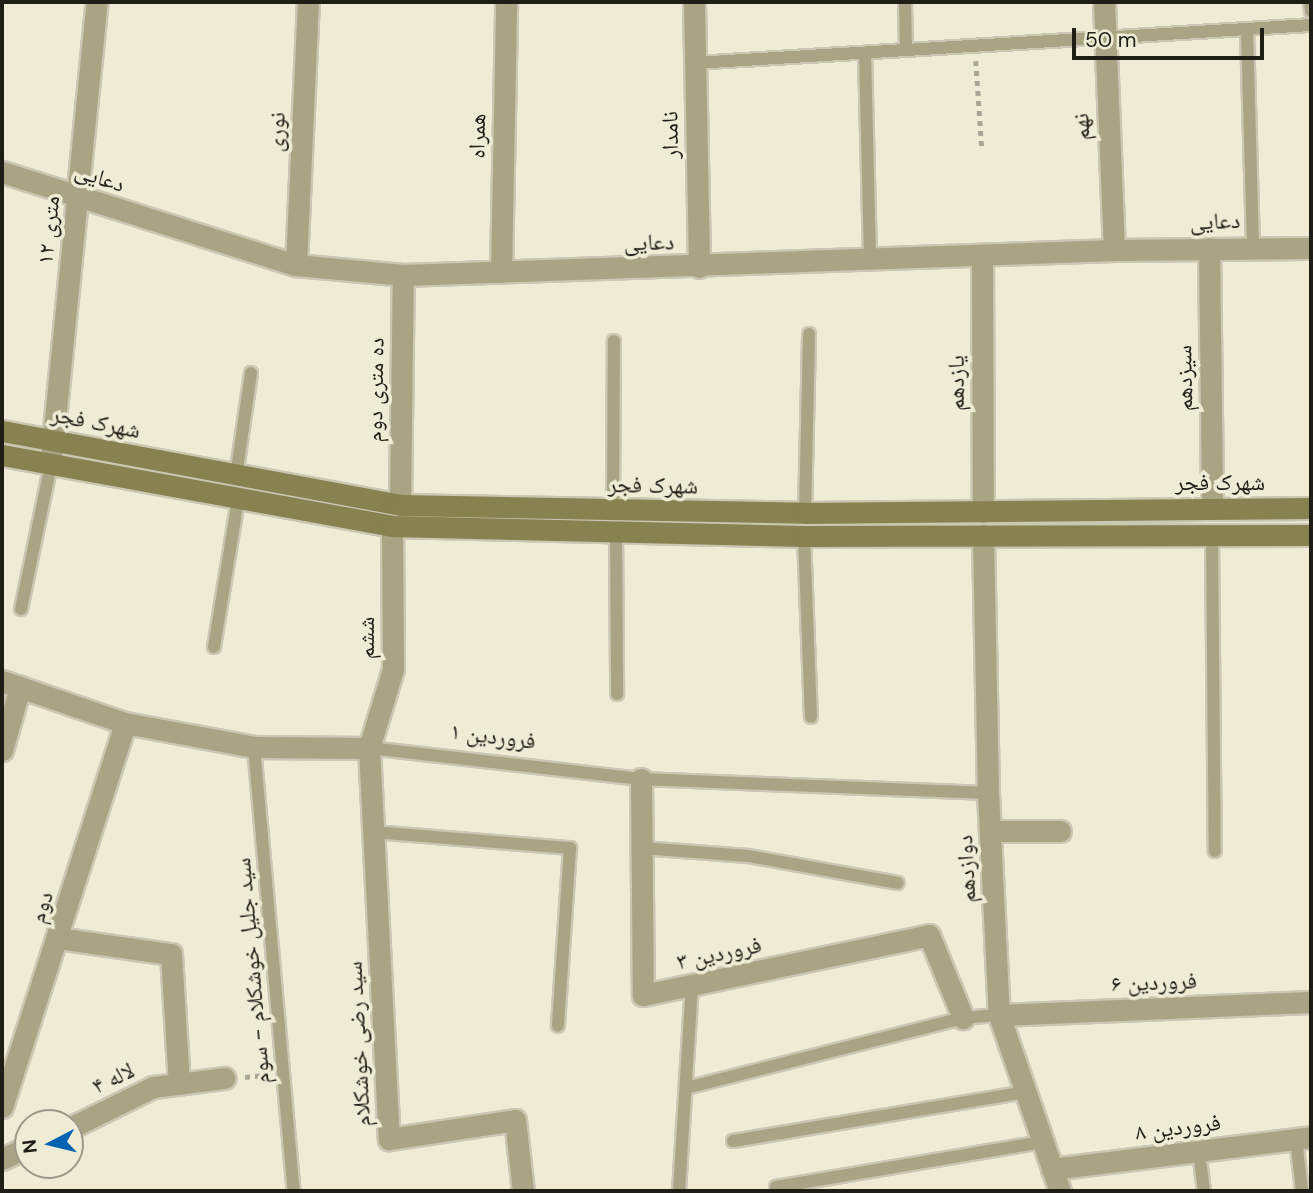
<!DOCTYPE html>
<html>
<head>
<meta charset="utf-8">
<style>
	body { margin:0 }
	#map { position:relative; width:1313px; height:1193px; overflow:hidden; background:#efecd6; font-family:"DM Sans","Noto Naskh Arabic",sans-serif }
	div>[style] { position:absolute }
	.path>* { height:4.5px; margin-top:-2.25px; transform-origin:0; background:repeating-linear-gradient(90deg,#a8a695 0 5px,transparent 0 10px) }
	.roads { filter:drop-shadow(2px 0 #cac7b3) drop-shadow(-2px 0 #cac7b3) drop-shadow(0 2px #cac7b3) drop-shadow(0 -2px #cac7b3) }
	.lane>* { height:12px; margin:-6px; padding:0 6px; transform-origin:6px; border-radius:6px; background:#a8a484 }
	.street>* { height:21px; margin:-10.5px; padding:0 10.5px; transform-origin:10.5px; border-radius:10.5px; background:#a8a484 }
	.secondary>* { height:21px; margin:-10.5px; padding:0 10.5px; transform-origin:10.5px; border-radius:10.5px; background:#888150 }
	span { translate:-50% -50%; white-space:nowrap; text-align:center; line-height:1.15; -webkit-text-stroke:7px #efecd6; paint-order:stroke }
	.street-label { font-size:23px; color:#1f1e16 }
	.frame { position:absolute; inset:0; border:4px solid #1f1e16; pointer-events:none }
	.north { position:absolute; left:14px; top:1109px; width:70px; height:70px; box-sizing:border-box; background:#efecd6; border:2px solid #9c9a89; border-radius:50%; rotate:263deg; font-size:19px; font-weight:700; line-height:28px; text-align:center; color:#1f1e16 }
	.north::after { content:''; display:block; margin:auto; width:24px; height:32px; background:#0464b1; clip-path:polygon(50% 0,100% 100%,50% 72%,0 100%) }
	.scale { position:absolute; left:1072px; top:28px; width:192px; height:32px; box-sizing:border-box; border:4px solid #1f1e16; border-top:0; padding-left:9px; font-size:21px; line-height:24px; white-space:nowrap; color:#1f1e16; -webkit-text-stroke:5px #efecd6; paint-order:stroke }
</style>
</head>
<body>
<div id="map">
	<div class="path">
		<div style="left:976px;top:61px;width:87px;rotate:86.1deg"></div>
		<div style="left:245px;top:1077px;width:20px;rotate:-6deg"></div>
	</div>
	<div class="roads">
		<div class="lane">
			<div style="left:905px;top:2px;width:48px;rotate:88.8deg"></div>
			<div style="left:1310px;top:2px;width:9px;rotate:84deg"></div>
			<div style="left:1247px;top:31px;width:215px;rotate:88.4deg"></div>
			<div style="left:865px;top:53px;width:209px;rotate:88.6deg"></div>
			<div style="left:695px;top:63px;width:617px;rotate:-3.53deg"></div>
			<div style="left:236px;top:476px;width:104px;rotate:-81.7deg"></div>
			<div style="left:613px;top:511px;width:170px;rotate:-89.7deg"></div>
			<div style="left:805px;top:513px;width:179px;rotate:-88.7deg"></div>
			<div style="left:616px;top:531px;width:163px;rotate:89.6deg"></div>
			<div style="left:1212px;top:535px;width:316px;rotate:89.5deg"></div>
			<div style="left:804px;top:536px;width:181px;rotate:87.8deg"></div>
			<div style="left:21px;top:609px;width:148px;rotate:-78.3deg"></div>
			<div style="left:214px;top:647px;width:149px;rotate:-80.7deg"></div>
			<div style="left:254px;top:747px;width:446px;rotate:84.9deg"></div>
			<div style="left:369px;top:748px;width:274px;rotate:6.5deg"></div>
			<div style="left:641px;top:779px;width:347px;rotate:2.3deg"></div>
			<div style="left:374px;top:832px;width:197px;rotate:4.7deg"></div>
			<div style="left:570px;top:848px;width:178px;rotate:93.9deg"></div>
			<div style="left:642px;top:848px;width:106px;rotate:4.3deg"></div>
			<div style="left:748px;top:856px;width:152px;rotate:10.2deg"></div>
			<div style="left:686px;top:1088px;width:286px;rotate:-14.2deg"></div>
			<div style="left:963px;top:1018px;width:36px;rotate:-5deg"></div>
			<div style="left:1296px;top:1139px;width:52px;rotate:83.4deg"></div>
			<div style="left:733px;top:1141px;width:296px;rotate:-9.5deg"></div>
			<div style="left:1199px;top:1151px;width:40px;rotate:82.9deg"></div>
			<div style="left:776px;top:1187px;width:270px;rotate:-9.6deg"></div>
			<div style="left:679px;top:1191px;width:205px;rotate:-86.4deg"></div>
		</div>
		<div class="street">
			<div style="left:694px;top:2px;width:265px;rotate:88.9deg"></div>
			<div style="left:1104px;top:2px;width:248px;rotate:87.7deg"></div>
			<div style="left:2px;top:172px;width:308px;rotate:17.6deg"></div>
			<div style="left:296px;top:265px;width:107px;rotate:5.3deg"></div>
			<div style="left:403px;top:275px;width:711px;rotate:-2.01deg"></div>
			<div style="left:1114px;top:250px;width:197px;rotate:-0.6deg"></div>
			<div style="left:1209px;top:248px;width:259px;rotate:89.3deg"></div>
			<div style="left:982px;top:255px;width:257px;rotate:89.8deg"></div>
			<div style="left:296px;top:265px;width:263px;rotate:-87.4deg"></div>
			<div style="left:501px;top:272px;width:270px;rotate:-88.9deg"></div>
			<div style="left:51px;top:459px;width:459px;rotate:-84.3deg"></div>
			<div style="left:400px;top:505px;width:230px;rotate:-89.3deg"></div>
			<div style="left:392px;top:526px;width:143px;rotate:89.6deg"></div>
			<div style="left:393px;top:669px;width:83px;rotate:106.9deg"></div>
			<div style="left:369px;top:748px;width:392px;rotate:87.1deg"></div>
			<div style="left:389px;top:1139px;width:127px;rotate:-8.6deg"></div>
			<div style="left:515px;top:1120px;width:71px;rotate:83.6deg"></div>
			<div style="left:983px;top:535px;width:258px;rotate:88.9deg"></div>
			<div style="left:988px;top:793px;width:222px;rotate:87.2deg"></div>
			<div style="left:999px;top:1015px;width:186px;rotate:70.9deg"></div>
			<div style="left:2px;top:681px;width:130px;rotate:18.9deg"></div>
			<div style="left:125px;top:723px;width:131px;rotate:10.5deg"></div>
			<div style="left:254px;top:747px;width:115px;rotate:0.5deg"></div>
			<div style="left:2px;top:750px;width:66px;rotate:-74.1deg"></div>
			<div style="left:641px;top:779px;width:216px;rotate:89.5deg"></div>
			<div style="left:643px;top:995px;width:292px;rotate:-11.8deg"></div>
			<div style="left:929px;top:935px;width:90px;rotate:67.7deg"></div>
			<div style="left:991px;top:831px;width:69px"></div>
			<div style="left:58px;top:938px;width:114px;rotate:8.1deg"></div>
			<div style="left:171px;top:954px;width:130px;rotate:86.5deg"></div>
			<div style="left:999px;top:1015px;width:312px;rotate:-2.4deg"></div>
			<div style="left:2px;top:1107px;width:403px;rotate:-72.2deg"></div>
			<div style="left:70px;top:1128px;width:93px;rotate:-26.3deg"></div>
			<div style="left:153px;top:1087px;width:72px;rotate:-7.2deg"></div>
			<div style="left:2px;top:1159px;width:29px;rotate:-25deg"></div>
			<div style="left:1052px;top:1169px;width:261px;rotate:-7deg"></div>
		</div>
		<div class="secondary">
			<div style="left:2px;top:431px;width:405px;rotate:10.5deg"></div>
			<div style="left:400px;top:505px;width:405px;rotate:1.1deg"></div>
			<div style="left:805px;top:513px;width:506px;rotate:-0.57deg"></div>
			<div style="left:2px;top:455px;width:396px;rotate:10.3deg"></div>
			<div style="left:392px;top:526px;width:412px;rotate:1.4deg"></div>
			<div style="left:804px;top:536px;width:507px;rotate:-0.11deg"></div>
		</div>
	</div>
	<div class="street-label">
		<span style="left:1081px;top:127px;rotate:-93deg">نهم</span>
		<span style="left:276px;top:132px;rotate:-87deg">نوری</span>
		<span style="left:670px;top:135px;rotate:-91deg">نامدار</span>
		<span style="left:477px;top:136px;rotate:-89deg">همراه</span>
		<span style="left:100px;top:177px;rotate:18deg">دعایی</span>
		<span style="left:1215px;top:221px;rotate:-2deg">دعایی</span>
		<span style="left:48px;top:230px;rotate:-84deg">۱۲ متری</span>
		<span style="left:649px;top:242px;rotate:-1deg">دعایی</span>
		<span style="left:1184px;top:378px;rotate:-91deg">سیزدهم</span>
		<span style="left:956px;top:383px;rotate:-90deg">یازدهم</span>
		<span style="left:375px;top:390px;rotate:-89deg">ده متری دوم</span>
		<span style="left:96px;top:422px;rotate:11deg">شهرک فجر</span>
		<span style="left:1220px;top:482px">شهرک فجر</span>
		<span style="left:653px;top:485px;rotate:1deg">شهرک فجر</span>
		<span style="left:366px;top:638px;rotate:-90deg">ششم</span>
		<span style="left:493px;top:736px;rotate:7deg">فروردین ۱</span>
		<span style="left:966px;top:869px;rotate:-93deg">دوازدهم</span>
		<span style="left:41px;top:907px;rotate:-72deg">دوم</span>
		<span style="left:719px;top:953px;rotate:-12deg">فروردین ۳</span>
		<span style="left:252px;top:971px;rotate:-95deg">سید جلیل خوشکلام - سوم</span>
		<span style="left:1154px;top:982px;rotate:-2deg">فروردین ۶</span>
		<span style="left:358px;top:1044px;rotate:-93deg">سید رضی خوشکلام</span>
		<span style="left:113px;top:1078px;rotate:-26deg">لاله ۴</span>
		<span style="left:1178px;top:1127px;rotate:-7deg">فروردین ۸</span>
	</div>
	<div class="frame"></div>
	<div class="north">N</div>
	<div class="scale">50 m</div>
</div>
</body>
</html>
